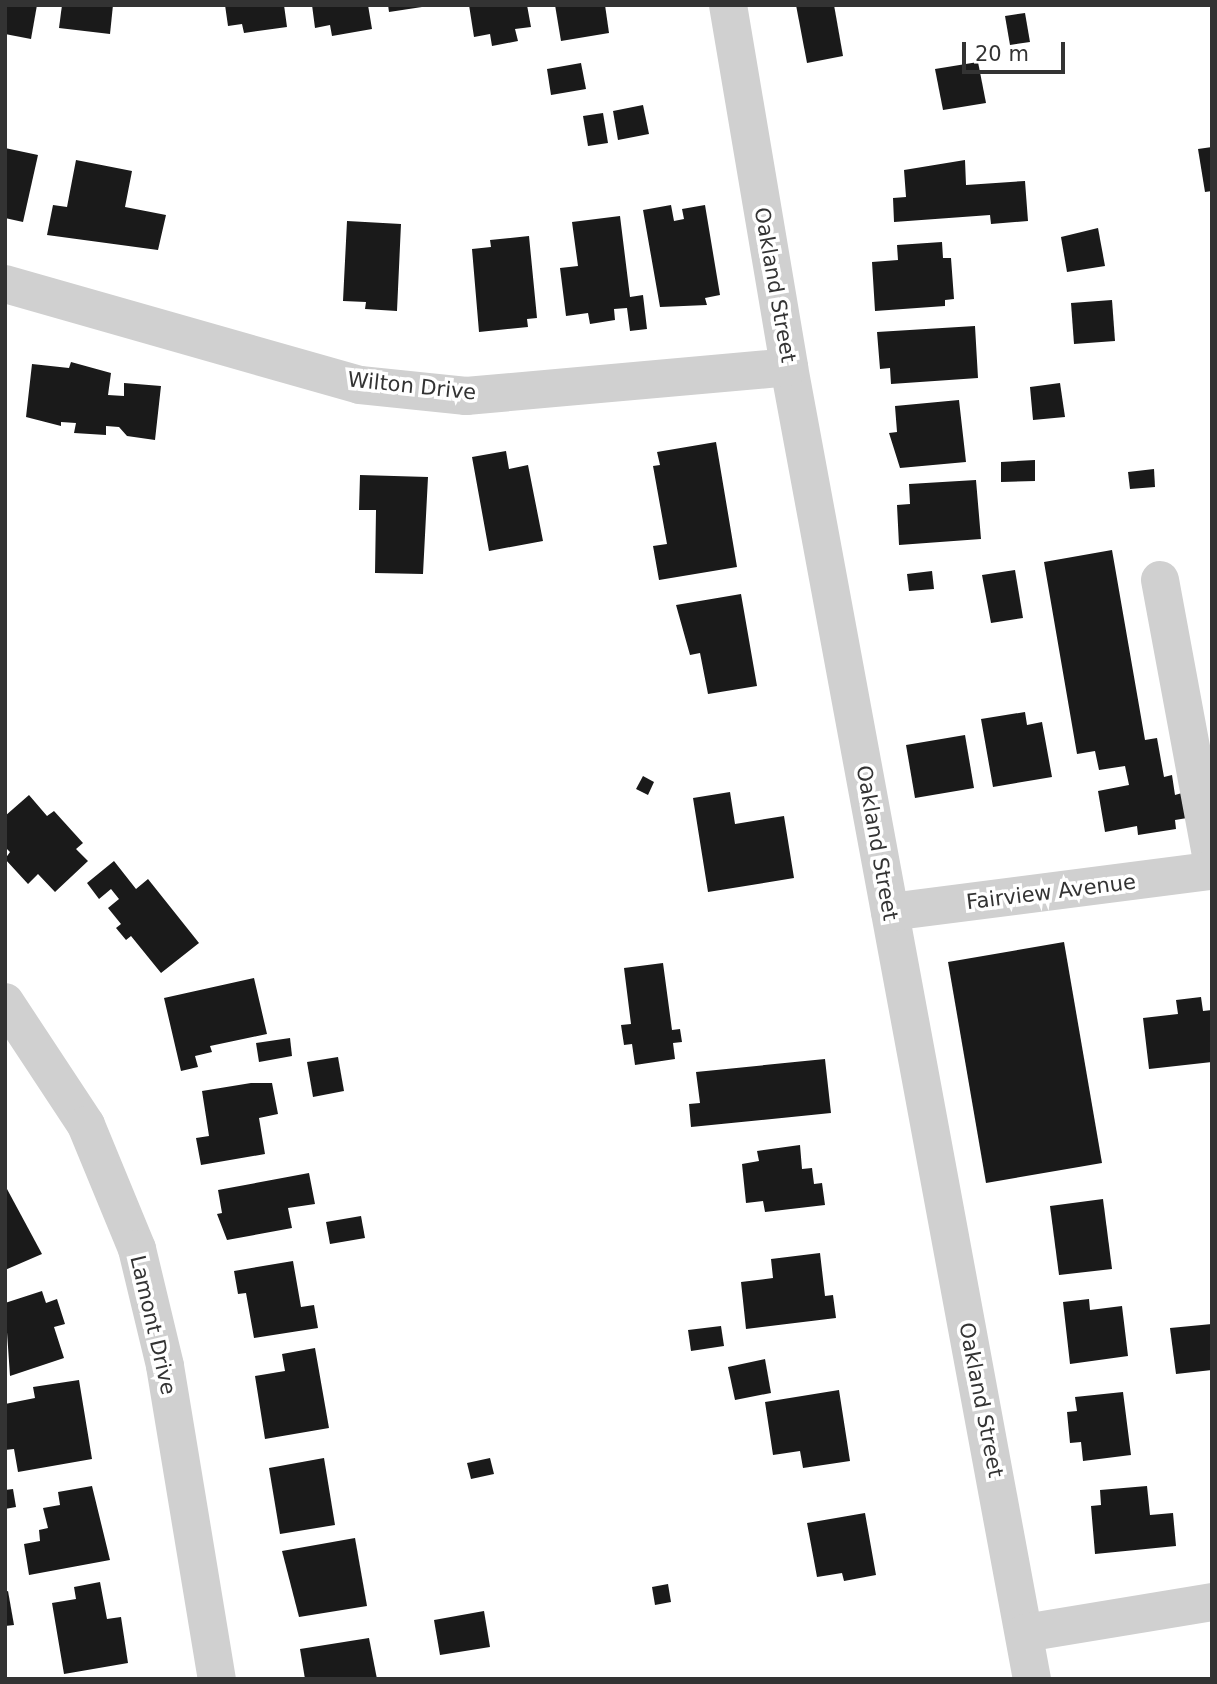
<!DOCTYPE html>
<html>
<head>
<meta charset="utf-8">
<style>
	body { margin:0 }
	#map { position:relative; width:1217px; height:1684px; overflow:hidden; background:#fff; font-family:"DejaVu Sans",sans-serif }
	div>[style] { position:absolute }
	.building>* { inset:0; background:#1a1a1a }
	.minor>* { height:38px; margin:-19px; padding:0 19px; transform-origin:19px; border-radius:19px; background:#d0d0d0 }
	span { translate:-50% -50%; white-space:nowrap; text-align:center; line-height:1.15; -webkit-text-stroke:7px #fff; paint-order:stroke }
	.street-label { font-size:21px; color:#333 }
	.frame { position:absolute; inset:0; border:7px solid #333; pointer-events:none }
	.scale { position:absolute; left:962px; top:42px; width:103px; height:32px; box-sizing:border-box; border:4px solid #333; border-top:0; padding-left:9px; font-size:21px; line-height:24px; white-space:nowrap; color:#333; -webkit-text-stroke:5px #fff; paint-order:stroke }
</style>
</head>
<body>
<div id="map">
	<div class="building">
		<div style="clip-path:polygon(5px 5px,37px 5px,31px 39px,5px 34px)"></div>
		<div style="clip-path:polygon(62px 5px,113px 5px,110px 34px,59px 28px)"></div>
		<div style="clip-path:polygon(225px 5px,284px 5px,287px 27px,244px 33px,242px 24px,228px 26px)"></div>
		<div style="clip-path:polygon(312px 5px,368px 5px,372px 29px,332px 36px,330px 25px,315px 28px)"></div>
		<div style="clip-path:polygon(388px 5px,422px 5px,422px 7px,389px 12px)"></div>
		<div style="clip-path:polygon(469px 5px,527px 5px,531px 27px,515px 29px,518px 41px,492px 46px,490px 34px,474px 37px)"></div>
		<div style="clip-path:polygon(555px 5px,605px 5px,609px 33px,561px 41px)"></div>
		<div style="clip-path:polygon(796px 5px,834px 5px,843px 56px,807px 63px)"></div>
		<div style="clip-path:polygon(1025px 13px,1030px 42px,1010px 45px,1005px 16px)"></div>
		<div style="clip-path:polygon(978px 62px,986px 103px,943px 110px,935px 69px)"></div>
		<div style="clip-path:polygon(581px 63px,586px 89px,551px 95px,547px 69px)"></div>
		<div style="clip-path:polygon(643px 105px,649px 134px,618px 140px,613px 111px)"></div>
		<div style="clip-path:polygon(603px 113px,608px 143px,588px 146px,583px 116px)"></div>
		<div style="clip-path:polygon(1212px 147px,1212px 191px,1205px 192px,1198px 149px)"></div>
		<div style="clip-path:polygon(5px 148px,38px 155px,23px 222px,5px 218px)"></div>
		<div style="clip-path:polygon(76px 160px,132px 171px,125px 207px,166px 215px,158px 250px,47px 235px,53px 205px,67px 207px)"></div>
		<div style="clip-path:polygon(965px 160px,966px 185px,1025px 181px,1028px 221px,991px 224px,990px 215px,894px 222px,893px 198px,906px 197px,904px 170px)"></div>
		<div style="clip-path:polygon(671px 205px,674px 221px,684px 219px,682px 209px,705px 205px,720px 295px,705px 298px,707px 305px,660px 307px,643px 210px)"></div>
		<div style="clip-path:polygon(620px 216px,630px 297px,643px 295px,647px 329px,630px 331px,627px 308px,614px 309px,615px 320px,590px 324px,588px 313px,566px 316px,560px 268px,578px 266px,572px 222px)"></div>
		<div style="clip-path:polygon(347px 221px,401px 224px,397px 311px,365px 309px,366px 302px,343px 301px)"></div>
		<div style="clip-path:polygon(1098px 228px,1105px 266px,1067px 272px,1061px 237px)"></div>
		<div style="clip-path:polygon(529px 236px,537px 318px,527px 319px,528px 327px,479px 332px,472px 249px,491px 247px,490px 240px)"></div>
		<div style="clip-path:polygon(942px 242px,943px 258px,951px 258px,954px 299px,945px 300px,945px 306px,875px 311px,872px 262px,898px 260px,897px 245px)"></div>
		<div style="clip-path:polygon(1112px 300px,1115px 341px,1074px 344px,1071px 303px)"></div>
		<div style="clip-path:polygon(975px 326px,978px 378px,891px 384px,890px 368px,880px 369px,877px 332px)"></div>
		<div style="clip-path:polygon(71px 362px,111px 373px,108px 395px,124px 396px,124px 383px,161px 386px,155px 440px,127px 436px,119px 427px,106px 426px,106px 435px,74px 433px,76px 423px,61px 422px,61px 426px,26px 417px,32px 364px,69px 368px)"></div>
		<div style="clip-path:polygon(1060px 383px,1065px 417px,1033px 420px,1030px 387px)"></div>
		<div style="clip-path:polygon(959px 400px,966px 462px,900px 468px,889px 433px,897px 432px,895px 406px)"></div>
		<div style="clip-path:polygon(716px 442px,737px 567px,659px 580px,653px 546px,667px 544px,653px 466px,660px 465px,657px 452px)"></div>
		<div style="clip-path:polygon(506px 451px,509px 469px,528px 465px,543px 541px,489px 551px,472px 457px)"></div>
		<div style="clip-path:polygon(1035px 460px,1035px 481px,1001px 482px,1001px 462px)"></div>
		<div style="clip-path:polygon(1154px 469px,1155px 487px,1130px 489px,1128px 472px)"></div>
		<div style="clip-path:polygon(360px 475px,428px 477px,423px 574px,375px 573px,376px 510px,359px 510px)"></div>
		<div style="clip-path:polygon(976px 480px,981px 539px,899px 545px,897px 505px,910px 504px,909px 484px)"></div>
		<div style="clip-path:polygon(1112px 550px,1145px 740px,1157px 738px,1164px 777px,1172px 775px,1175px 795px,1182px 793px,1187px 818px,1175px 820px,1176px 829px,1138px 835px,1137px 826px,1105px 832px,1098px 791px,1129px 785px,1125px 766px,1099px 770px,1095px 751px,1077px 754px,1044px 562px)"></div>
		<div style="clip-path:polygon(1015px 570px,1023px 618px,991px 623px,982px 575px)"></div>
		<div style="clip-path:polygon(932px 571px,934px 589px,909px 591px,907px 574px)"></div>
		<div style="clip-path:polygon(741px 594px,757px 686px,708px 694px,700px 653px,690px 655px,676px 605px)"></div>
		<div style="clip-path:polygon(1025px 712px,1027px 725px,1042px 722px,1052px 777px,993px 787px,981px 719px)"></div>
		<div style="clip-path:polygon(965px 735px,974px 788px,915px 798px,906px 745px)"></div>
		<div style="clip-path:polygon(643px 776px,654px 782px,648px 795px,636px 789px)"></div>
		<div style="clip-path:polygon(730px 792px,735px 824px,784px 816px,794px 878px,708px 892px,693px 798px)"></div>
		<div style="clip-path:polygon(29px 795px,47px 816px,54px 811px,83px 843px,76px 849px,88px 861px,55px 892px,38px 874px,28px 884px,5px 859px,10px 852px,5px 847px,5px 816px)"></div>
		<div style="clip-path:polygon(114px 861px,136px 889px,148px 879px,199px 943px,161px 973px,131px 936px,126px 940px,116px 928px,121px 924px,108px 908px,119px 899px,111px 889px,99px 899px,87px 883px)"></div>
		<div style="clip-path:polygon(1064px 942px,1102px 1163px,986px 1183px,948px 962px)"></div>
		<div style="clip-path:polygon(663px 963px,672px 1030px,680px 1029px,682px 1042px,673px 1043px,675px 1059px,635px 1065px,632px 1044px,624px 1045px,621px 1025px,631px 1024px,624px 968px)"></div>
		<div style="clip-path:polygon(254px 978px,267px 1034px,210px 1046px,212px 1052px,195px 1056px,198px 1067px,181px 1071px,164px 998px)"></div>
		<div style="clip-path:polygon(1201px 997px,1203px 1011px,1212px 1010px,1212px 1062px,1149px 1069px,1143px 1018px,1178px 1014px,1176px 1000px)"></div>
		<div style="clip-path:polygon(290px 1038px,292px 1056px,259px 1062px,256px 1043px)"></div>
		<div style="clip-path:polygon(338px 1057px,344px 1091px,313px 1097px,307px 1062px)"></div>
		<div style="clip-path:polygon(825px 1059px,831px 1113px,691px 1127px,689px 1104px,700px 1103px,696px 1072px)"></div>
		<div style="clip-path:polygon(251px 1083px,272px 1083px,278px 1114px,259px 1118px,265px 1154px,201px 1165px,196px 1138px,209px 1136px,202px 1091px)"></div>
		<div style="clip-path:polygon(800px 1145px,802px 1169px,812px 1168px,814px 1184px,822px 1183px,825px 1205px,765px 1212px,763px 1201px,746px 1203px,742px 1164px,759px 1161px,757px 1151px)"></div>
		<div style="clip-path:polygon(309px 1173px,315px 1204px,288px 1208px,292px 1228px,227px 1240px,217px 1214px,222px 1213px,218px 1190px)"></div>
		<div style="clip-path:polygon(7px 1189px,42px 1254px,5px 1270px,5px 1190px)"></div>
		<div style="clip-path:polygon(1103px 1199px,1112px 1269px,1059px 1275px,1050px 1206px)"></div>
		<div style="clip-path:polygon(361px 1216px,365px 1238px,330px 1244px,326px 1222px)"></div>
		<div style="clip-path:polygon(820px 1253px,825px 1296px,833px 1295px,836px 1318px,746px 1329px,741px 1282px,773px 1278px,771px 1259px)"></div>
		<div style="clip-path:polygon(293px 1261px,301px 1307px,314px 1305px,318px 1328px,254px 1338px,246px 1293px,238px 1294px,234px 1271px)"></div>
		<div style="clip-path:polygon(42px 1291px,46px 1303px,57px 1299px,65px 1324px,54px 1327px,64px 1358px,10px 1376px,5px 1303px)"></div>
		<div style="clip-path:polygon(1089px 1299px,1090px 1310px,1122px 1306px,1128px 1356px,1070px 1364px,1063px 1302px)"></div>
		<div style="clip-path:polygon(1212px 1324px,1212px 1370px,1176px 1374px,1170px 1328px)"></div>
		<div style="clip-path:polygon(721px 1326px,724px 1346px,691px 1351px,688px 1330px)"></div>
		<div style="clip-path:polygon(315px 1348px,329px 1428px,265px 1439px,255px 1376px,285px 1371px,282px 1354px)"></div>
		<div style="clip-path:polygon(765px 1359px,771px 1393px,735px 1400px,728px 1367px)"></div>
		<div style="clip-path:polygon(79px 1380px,92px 1459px,18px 1472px,14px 1449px,5px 1450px,5px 1404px,35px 1398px,33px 1387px)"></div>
		<div style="clip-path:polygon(839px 1390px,850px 1461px,803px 1468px,800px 1451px,773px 1455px,765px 1402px)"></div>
		<div style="clip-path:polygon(1123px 1392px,1131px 1455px,1083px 1461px,1081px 1442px,1070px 1443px,1067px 1412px,1077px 1411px,1075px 1397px)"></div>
		<div style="clip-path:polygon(324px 1458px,335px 1525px,280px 1534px,269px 1468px)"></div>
		<div style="clip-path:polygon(490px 1458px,494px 1474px,471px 1479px,467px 1463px)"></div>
		<div style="clip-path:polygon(92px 1486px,110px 1560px,29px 1575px,24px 1544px,40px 1541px,39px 1530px,48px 1528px,43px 1508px,60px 1505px,58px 1492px)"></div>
		<div style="clip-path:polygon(1147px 1486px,1150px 1515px,1173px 1513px,1176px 1546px,1095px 1554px,1091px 1506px,1101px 1505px,1100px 1490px)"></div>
		<div style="clip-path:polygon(13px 1489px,16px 1507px,5px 1509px,5px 1490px)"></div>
		<div style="clip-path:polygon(865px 1513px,876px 1575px,844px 1581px,842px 1573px,817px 1577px,807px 1523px)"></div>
		<div style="clip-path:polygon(355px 1538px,367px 1606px,299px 1617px,282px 1551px)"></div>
		<div style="clip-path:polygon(100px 1582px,107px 1619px,121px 1617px,128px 1663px,64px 1674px,52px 1603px,76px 1599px,74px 1587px)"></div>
		<div style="clip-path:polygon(668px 1584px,671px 1602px,655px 1605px,652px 1587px)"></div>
		<div style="clip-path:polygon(8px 1591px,14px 1625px,5px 1626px,5px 1592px)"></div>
		<div style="clip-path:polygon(484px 1611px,490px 1647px,440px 1655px,434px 1620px)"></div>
		<div style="clip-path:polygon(369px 1638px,377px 1679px,305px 1679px,300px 1649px)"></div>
	</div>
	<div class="minor">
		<div style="left:728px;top:5px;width:367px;rotate:80.4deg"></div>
		<div style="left:789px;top:367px;width:1334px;rotate:79.51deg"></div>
		<div style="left:5px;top:284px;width:369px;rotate:15.9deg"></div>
		<div style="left:360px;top:385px;width:107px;rotate:5.9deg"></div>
		<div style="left:466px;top:396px;width:324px;rotate:-5.1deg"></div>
		<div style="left:1160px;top:580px;width:286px;rotate:79.5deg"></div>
		<div style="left:890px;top:912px;width:325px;rotate:-7.3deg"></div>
		<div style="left:5px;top:1002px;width:147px;rotate:56.6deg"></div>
		<div style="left:86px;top:1125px;width:134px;rotate:67.6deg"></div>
		<div style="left:137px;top:1249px;width:120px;rotate:76.5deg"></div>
		<div style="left:165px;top:1366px;width:317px;rotate:80.6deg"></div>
		<div style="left:1025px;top:1633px;width:190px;rotate:-9.4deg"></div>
	</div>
	<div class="street-label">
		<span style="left:775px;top:285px;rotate:80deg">Oakland Street</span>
		<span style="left:412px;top:386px;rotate:6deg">Wilton Drive</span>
		<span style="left:877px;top:843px;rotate:80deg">Oakland Street</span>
		<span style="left:1051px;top:892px;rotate:-7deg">Fairview Avenue</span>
		<span style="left:153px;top:1325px;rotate:77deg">Lamont Drive</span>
		<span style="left:981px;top:1400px;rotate:79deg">Oakland Street</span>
	</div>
	<div class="frame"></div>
	<div class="scale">20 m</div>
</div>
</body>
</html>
